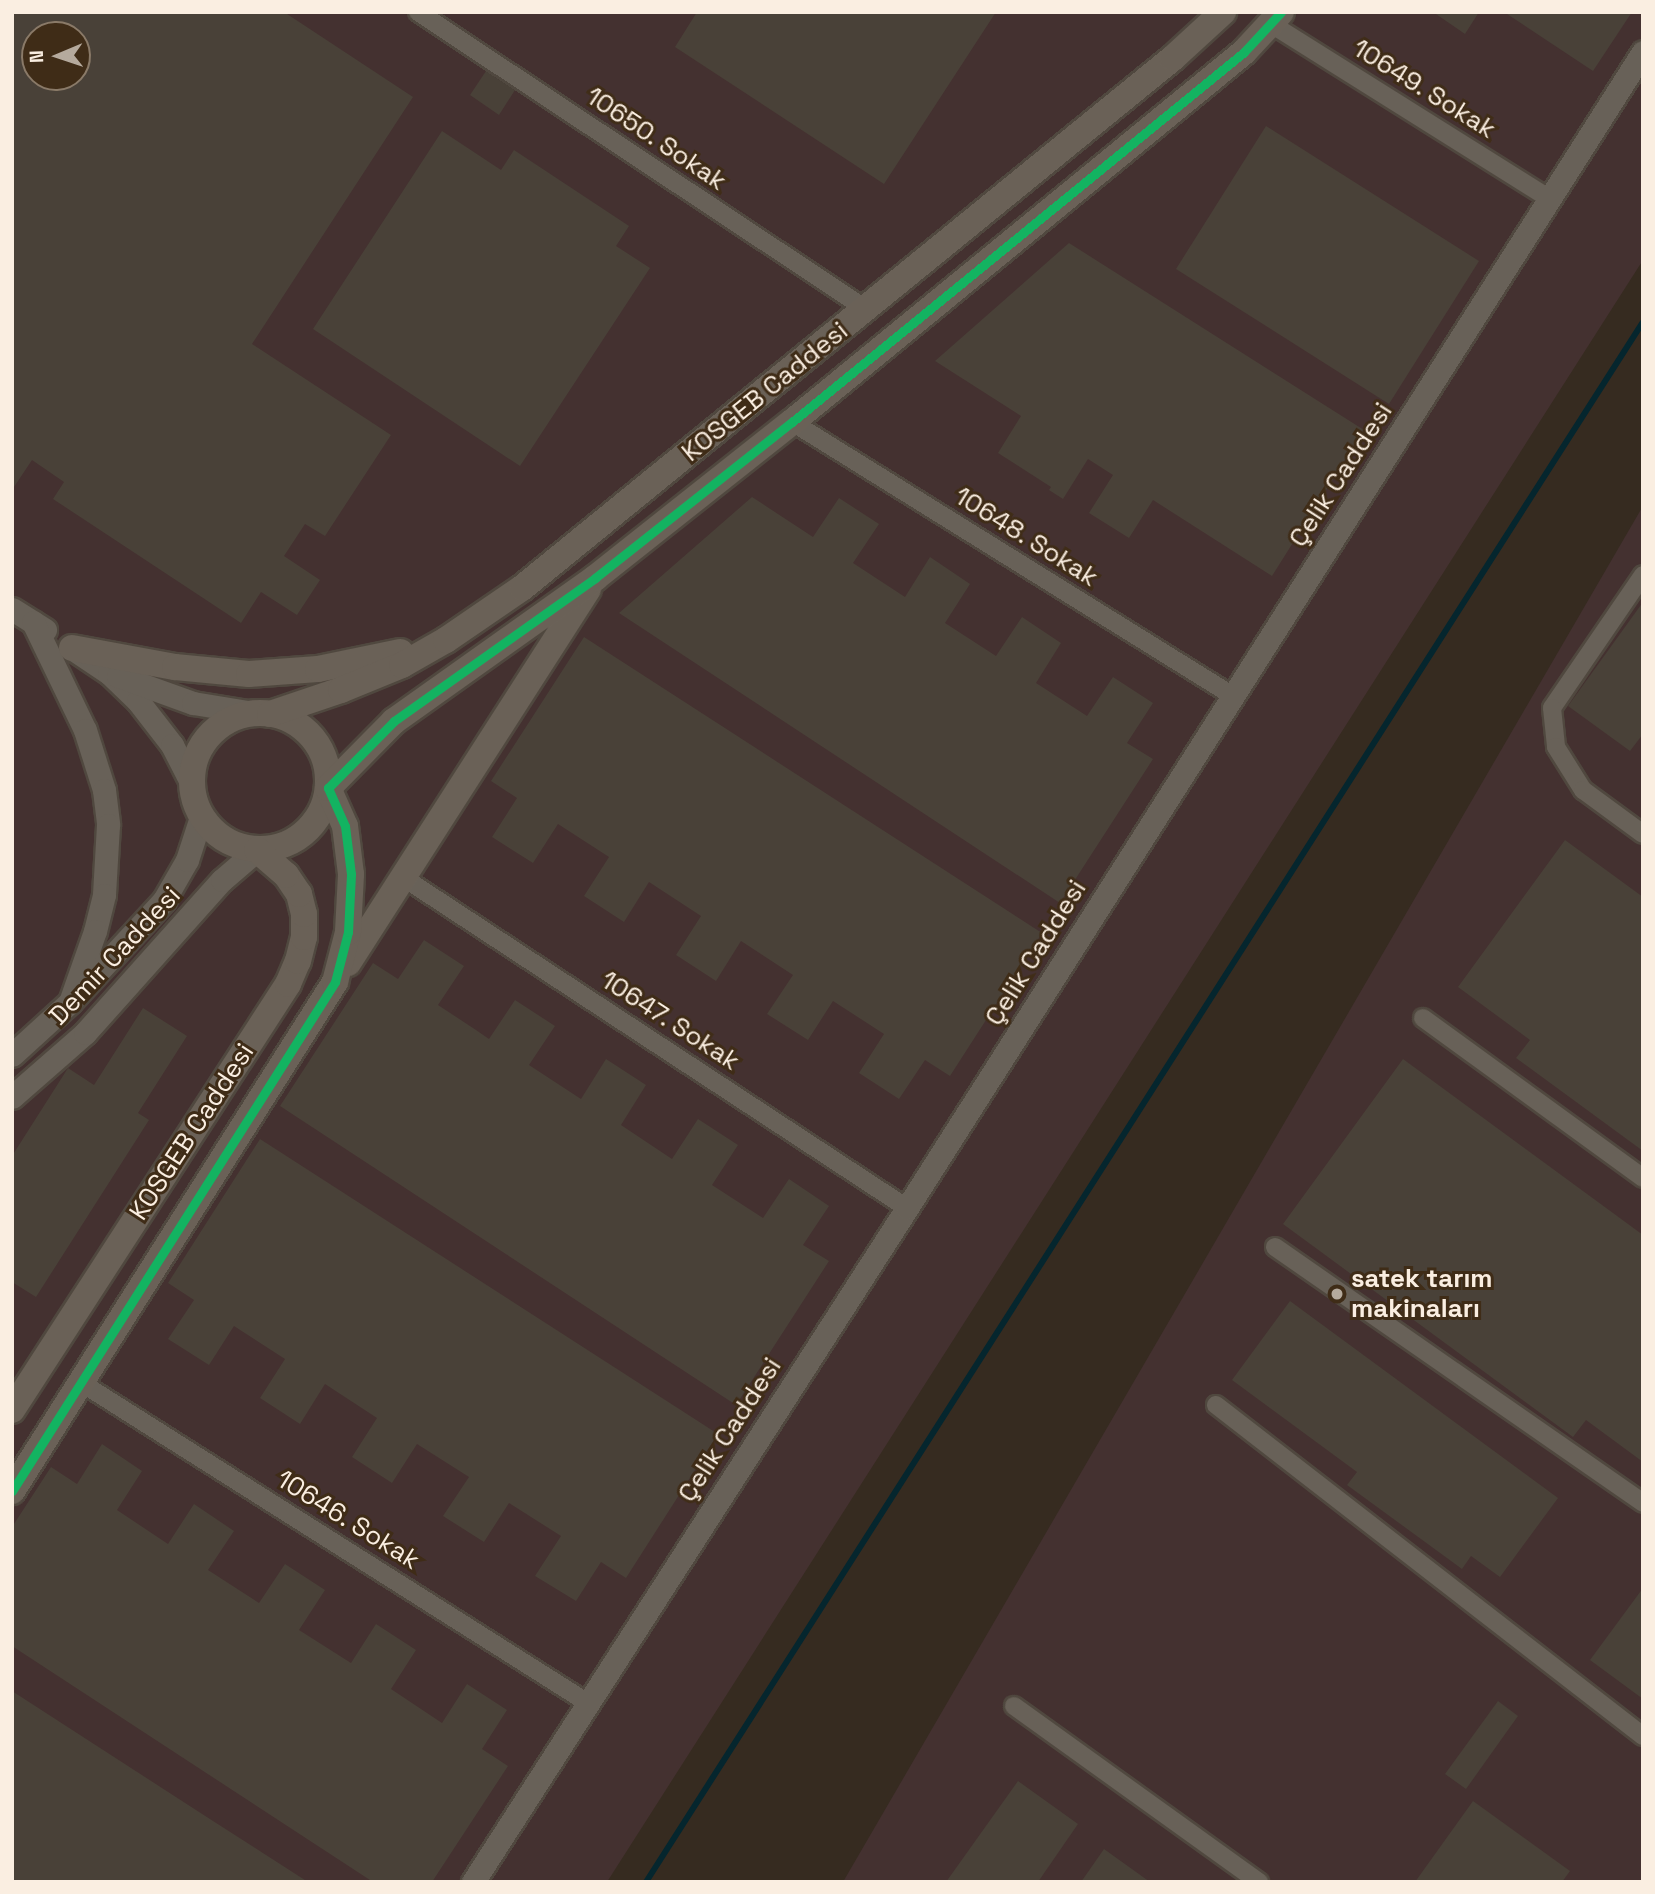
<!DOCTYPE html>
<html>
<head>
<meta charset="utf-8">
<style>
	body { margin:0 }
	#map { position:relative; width:1655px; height:1894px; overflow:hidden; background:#362b20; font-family:"Space Grotesk",sans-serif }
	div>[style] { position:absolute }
	.industrial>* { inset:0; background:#443130 }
	.stream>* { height:6px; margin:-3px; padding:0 3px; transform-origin:3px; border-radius:3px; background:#05262e }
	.building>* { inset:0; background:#494138 }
	.roads { filter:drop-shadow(2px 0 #50483f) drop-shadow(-2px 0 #50483f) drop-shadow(0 2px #50483f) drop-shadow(0 -2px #50483f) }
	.minor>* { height:18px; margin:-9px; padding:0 9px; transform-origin:9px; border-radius:9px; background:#686158 }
	.tertiary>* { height:23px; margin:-11.5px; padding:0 11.5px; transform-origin:11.5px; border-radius:11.5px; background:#686158 }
	.secondary>* { height:26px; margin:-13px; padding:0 13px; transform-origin:13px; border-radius:13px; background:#6a6157 }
	.secondary>.ring { margin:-13px; padding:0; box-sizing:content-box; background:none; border:26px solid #6a6157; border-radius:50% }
	.bus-1>* { height:9px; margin:-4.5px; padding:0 4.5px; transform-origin:4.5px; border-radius:4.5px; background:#13b361 }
	.dots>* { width:19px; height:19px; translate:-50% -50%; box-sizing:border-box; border:4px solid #3f2c17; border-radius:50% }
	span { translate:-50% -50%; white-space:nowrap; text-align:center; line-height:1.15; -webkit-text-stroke:6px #3f2c17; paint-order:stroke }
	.street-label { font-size:26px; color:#faeee1 }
	.poi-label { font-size:26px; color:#faeee1; font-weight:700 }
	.left { translate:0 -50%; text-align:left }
	.frame { position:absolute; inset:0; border:14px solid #faeee1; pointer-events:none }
	.north { position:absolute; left:21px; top:21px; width:70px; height:70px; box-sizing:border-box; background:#3f2c17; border:2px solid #8a7a68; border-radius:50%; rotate:268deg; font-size:19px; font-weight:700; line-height:28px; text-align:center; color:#faeee1 }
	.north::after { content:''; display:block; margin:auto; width:24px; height:32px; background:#b5aa9d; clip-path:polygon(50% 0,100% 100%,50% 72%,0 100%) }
</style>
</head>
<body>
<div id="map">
	<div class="industrial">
		<div style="clip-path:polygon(evenodd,12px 12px,1643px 12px,1643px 260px,607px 1882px,12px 1882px,12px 12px,35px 35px,77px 35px,77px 77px,35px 77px,35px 35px)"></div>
		<div style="clip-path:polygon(1643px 506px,1643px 1882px,843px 1882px)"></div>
	</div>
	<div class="stream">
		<div style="left:646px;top:1882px;width:1851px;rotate:-57.42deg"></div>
	</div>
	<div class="building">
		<div style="clip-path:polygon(evenodd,12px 12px,284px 12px,413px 97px,252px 344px,391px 435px,325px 536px,305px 524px,284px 556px,320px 580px,297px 615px,261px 592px,241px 623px,53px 499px,64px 482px,32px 460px,12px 490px,12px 12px,35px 35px,77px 35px,77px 77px,35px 77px,35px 35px)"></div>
		<div style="clip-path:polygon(697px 12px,996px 12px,884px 184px,675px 47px)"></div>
		<div style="clip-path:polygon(1433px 12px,1479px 12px,1465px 34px)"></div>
		<div style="clip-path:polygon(1504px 12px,1632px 12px,1593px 71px)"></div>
		<div style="clip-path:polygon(486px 71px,515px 90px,499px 115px,470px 95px)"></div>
		<div style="clip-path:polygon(1266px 126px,1479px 261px,1389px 404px,1176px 269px)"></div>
		<div style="clip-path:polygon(442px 131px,501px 170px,514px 150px,629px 226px,616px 246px,650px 268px,520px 466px,313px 329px)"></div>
		<div style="clip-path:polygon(1069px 243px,1364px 430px,1272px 576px,1153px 500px,1129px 538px,1089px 513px,1113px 475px,1088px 459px,1063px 499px,1049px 490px,1051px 487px,998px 453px,1021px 416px,935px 361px)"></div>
		<div style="clip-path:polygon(752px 497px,813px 537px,839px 498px,879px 524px,853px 563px,905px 597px,930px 557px,970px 584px,945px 623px,996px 656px,1022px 617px,1061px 643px,1036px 683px,1087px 716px,1113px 677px,1153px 703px,1127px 743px,1153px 759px,1060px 903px,619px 613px)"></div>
		<div style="clip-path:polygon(1643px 602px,1643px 734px,1630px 751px,1568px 706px)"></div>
		<div style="clip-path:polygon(584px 637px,1042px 933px,950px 1076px,925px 1060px,899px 1099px,859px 1073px,884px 1034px,833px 1001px,808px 1040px,767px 1014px,793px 975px,741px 941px,716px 981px,676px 955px,701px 916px,649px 882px,624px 922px,584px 896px,609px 857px,558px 824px,533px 863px,492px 837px,517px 798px,491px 781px)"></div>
		<div style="clip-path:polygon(1565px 840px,1643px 897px,1643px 1151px,1516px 1058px,1530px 1040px,1458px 987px)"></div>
		<div style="clip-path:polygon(424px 940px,464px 966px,438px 1005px,476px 1030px,489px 1039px,515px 1000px,555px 1026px,529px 1065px,581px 1099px,606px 1059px,646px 1085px,621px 1125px,672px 1159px,698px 1119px,738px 1145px,712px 1185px,763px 1218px,789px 1179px,829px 1206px,803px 1245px,829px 1261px,736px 1405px,280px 1106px,373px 963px,398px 979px)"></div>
		<div style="clip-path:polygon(143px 1008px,187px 1036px,138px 1113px,149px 1120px,36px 1297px,12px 1282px,12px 1156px,68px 1068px,94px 1085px)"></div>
		<div style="clip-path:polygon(1403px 1059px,1643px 1235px,1643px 1462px,1586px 1420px,1573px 1437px,1283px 1224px)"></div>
		<div style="clip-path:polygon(260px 1139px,718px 1434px,626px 1578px,601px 1562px,576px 1601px,535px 1576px,561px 1536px,509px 1503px,484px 1542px,443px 1516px,469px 1477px,417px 1444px,392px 1483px,352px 1457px,377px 1418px,325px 1384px,300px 1424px,260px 1398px,285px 1359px,234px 1326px,209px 1365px,168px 1339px,194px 1300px,168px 1283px)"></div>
		<div style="clip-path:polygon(1290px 1301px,1558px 1498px,1500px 1577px,1471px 1556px,1462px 1569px,1347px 1485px,1357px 1472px,1232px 1380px)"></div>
		<div style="clip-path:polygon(102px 1444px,142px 1471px,117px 1510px,168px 1544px,194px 1504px,234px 1531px,208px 1570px,259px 1603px,285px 1564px,325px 1590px,299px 1630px,351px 1663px,376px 1624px,416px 1650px,391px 1689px,442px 1723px,467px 1684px,507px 1710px,482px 1749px,508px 1766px,432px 1882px,373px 1882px,12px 1646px,12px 1527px,51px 1467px,77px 1484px)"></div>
		<div style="clip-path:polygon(1643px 1588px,1643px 1699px,1590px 1660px)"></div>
		<div style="clip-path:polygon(12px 1691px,213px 1821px,308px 1882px,12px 1882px)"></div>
		<div style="clip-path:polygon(1498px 1701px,1518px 1716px,1466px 1789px,1445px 1774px)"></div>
		<div style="clip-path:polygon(1018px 1781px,1078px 1824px,1038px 1882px,946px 1882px)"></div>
		<div style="clip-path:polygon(1473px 1801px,1570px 1871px,1562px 1882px,1415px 1882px)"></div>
		<div style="clip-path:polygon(1104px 1849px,1150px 1882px,1081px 1882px)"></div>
	</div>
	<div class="roads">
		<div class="minor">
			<div style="left:418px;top:12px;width:538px;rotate:33.54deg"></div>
			<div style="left:1271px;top:24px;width:329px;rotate:32.1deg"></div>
			<div style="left:792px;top:422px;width:519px;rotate:31.85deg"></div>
			<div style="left:1643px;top:575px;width:161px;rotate:124.4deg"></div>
			<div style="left:1552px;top:708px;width:39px;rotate:84deg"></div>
			<div style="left:1556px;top:747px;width:51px;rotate:57.9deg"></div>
			<div style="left:1583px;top:790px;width:74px;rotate:36.3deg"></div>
			<div style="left:404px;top:878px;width:602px;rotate:33.27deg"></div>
			<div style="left:1423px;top:1018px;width:272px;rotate:36deg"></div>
			<div style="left:1275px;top:1247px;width:448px;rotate:34.8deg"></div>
			<div style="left:80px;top:1382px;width:601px;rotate:32.29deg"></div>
			<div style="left:1216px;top:1405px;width:540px;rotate:37.78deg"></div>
			<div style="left:1014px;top:1706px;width:302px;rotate:35.7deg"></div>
		</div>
		<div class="tertiary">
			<div style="left:12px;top:609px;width:39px;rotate:32deg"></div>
			<div style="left:33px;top:622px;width:120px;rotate:64.3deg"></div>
			<div style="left:85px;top:730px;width:63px;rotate:72.4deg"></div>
			<div style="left:104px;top:790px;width:35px;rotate:83deg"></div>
			<div style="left:108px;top:825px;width:70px;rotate:93.3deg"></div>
			<div style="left:104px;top:895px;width:37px;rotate:104deg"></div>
			<div style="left:95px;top:931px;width:75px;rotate:109.4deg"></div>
			<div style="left:73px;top:649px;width:43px;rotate:33.7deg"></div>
			<div style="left:109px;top:673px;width:40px;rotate:44deg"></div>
			<div style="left:138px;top:701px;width:56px;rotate:52.3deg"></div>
			<div style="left:172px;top:745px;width:44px;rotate:62.9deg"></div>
			<div style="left:118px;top:676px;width:80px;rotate:19.8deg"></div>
			<div style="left:193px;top:703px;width:62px;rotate:9.3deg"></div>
			<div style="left:12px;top:1055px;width:79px;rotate:-42.4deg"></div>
			<div style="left:70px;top:1002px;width:139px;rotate:-47.3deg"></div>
			<div style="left:164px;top:900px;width:46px;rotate:-60.1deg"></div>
			<div style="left:187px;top:860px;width:45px;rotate:-72deg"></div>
			<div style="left:12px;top:1097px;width:97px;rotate:-41.2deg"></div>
			<div style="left:85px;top:1033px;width:205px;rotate:-48.2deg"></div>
			<div style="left:222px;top:880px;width:46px;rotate:-40.6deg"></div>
			<div style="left:473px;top:1882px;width:802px;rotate:-57.22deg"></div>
			<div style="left:907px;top:1208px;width:1370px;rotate:-57.52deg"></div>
		</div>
		<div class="secondary">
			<div style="left:72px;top:648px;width:105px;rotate:10.5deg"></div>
			<div style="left:175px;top:667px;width:74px;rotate:5.4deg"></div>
			<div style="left:249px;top:674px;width:69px;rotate:-4.1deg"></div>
			<div style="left:318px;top:669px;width:84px;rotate:-11.7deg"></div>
			<div class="ring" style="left:192px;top:713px;width:110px;height:110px"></div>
			<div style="left:270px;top:714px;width:75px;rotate:-18.7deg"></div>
			<div style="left:341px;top:690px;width:66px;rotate:-22.3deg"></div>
			<div style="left:402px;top:665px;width:51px;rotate:-29.6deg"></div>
			<div style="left:446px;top:640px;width:92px;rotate:-34.4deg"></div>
			<div style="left:522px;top:588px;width:839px;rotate:-39.15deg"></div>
			<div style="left:1173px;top:58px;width:68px;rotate:-42.6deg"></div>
			<div style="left:348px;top:963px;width:444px;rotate:-57.3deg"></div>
			<div style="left:12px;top:1410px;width:508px;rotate:-57.06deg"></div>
			<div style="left:288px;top:984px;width:25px;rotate:-67deg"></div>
			<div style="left:298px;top:961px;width:25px;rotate:-76deg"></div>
			<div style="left:304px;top:937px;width:23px;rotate:-90deg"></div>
			<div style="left:304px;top:914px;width:21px;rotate:-104deg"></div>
			<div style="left:299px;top:894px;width:23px;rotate:-124deg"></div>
			<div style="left:286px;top:875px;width:38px;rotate:-139deg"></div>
			<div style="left:12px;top:1491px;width:603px;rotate:-57.6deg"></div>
			<div style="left:335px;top:982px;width:52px;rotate:-75.4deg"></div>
			<div style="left:348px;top:932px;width:58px;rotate:-87deg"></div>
			<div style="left:351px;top:874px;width:48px;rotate:-97.1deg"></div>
			<div style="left:345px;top:826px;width:42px;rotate:-114.1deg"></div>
			<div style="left:328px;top:788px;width:94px;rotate:-45.4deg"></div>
			<div style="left:394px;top:721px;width:247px;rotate:-35.4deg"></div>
			<div style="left:595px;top:578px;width:251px;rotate:-38.4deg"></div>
			<div style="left:792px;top:422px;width:584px;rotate:-39.3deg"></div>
			<div style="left:1244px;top:52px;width:54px;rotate:-47.2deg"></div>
		</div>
	</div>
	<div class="bus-1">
		<div style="left:12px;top:1491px;width:603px;rotate:-57.6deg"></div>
		<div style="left:335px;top:982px;width:52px;rotate:-75.4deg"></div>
		<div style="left:348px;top:932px;width:58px;rotate:-87deg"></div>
		<div style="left:351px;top:874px;width:48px;rotate:-97.1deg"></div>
		<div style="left:345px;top:826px;width:42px;rotate:-114.1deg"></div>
		<div style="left:328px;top:788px;width:94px;rotate:-45.4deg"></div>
		<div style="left:394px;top:721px;width:247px;rotate:-35.4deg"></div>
		<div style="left:595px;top:578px;width:251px;rotate:-38.4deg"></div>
		<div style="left:792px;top:422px;width:584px;rotate:-39.3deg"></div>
		<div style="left:1244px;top:52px;width:54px;rotate:-47.2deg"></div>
	</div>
	<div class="dots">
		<div style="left:1337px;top:1294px;background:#b5aa9d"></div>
	</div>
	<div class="street-label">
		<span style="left:1424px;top:89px;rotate:32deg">10649. Sokak</span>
		<span style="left:656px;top:139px;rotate:34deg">10650. Sokak</span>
		<span style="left:765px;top:392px;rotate:-39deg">KOSGEB Caddesi</span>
		<span style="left:1341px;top:475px;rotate:-57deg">Çelik Caddesi</span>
		<span style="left:1026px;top:537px;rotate:32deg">10648. Sokak</span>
		<span style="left:1036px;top:953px;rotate:-58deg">Çelik Caddesi</span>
		<span style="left:115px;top:956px;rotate:-47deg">Demir Caddesi</span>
		<span style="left:670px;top:1021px;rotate:33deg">10647. Sokak</span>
		<span style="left:192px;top:1132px;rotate:-57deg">KOSGEB Caddesi</span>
		<span style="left:730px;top:1430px;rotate:-57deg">Çelik Caddesi</span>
		<span style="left:348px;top:1520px;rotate:32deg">10646. Sokak</span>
	</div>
	<div class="poi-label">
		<span class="left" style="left:1351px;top:1294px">satek tarım<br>makinaları</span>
	</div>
	<div class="frame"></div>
	<div class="north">N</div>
</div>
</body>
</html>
